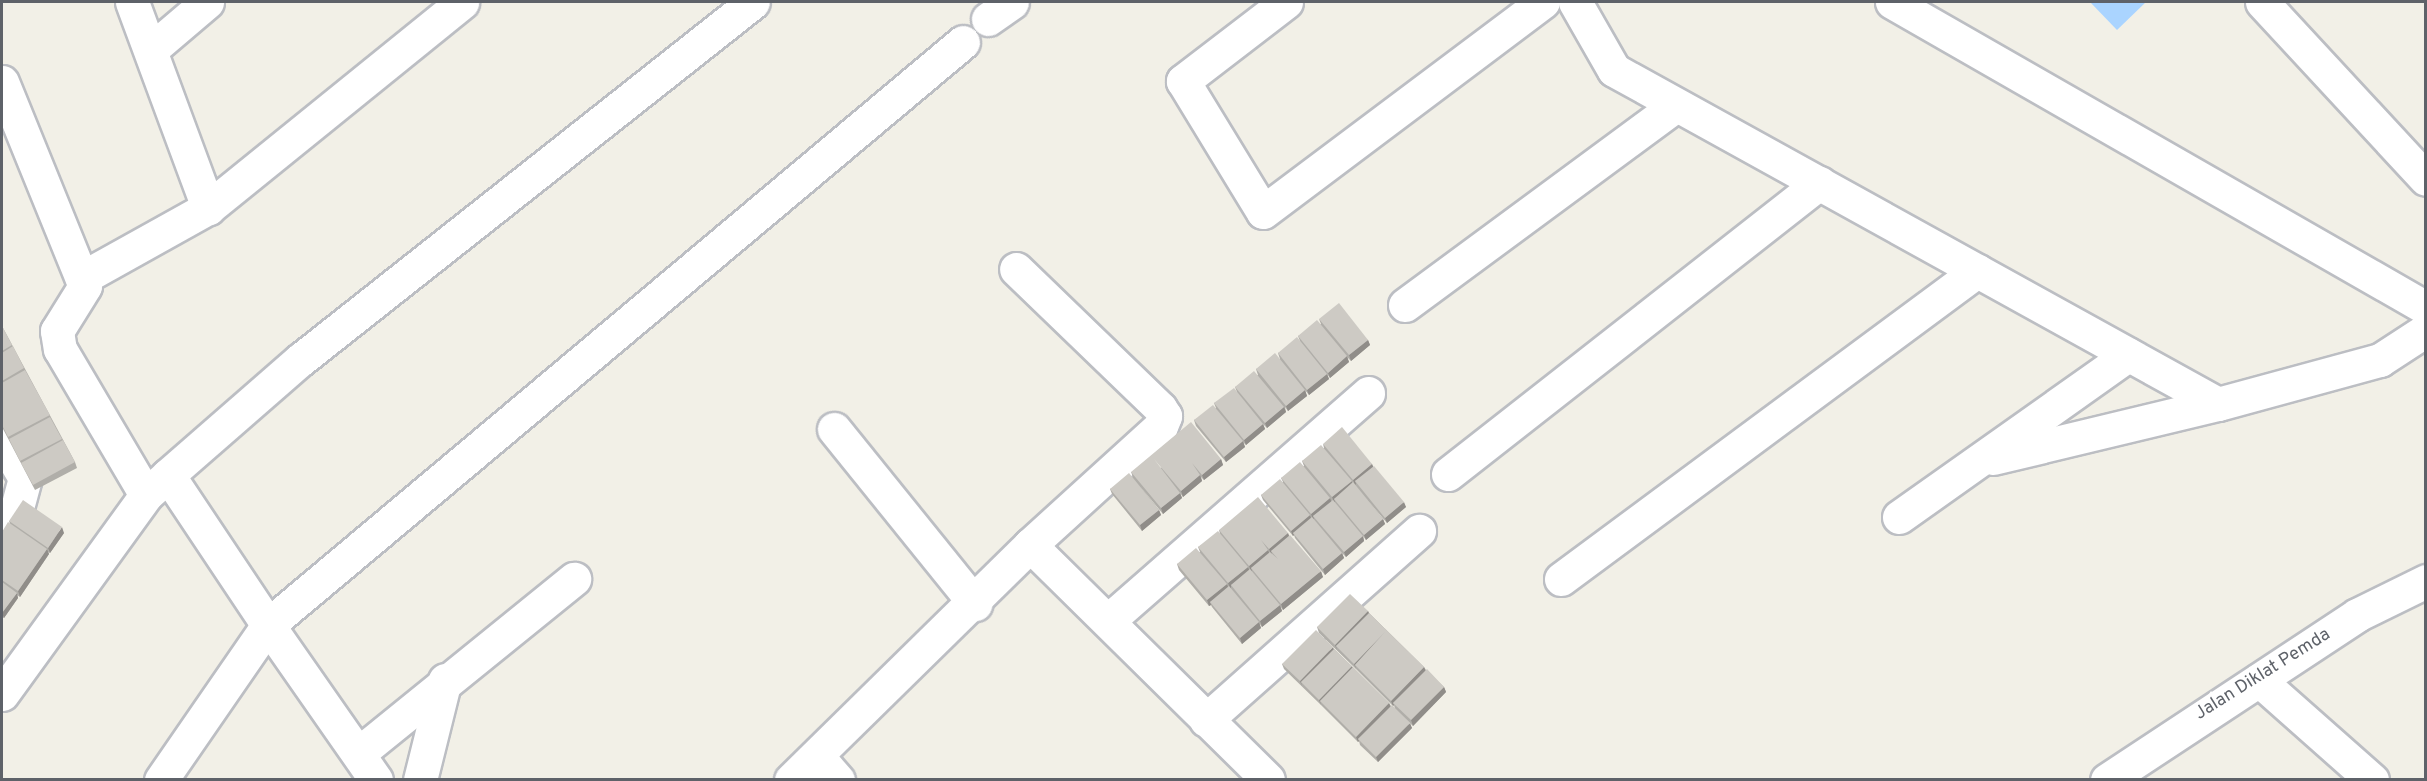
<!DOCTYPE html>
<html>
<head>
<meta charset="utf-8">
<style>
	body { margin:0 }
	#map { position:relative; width:2427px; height:781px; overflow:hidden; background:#f2f0e7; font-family:Overpass,sans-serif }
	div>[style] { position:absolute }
	.water>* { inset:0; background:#aad4ff }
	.roads { filter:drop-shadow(2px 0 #bcbec3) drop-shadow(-2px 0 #bcbec3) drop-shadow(0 2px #bcbec3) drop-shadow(0 -2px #bcbec3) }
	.minor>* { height:33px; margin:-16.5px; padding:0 16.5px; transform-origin:16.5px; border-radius:16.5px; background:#fff }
	.wall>* { inset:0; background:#b0aea9 }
	.shaded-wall>* { inset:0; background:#908d89 }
	.building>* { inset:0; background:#cdcac4 }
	span { translate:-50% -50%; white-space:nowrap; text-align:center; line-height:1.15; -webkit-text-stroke:6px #fff; paint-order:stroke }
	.street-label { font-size:18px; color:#5e6269 }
	.frame { position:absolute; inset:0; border:3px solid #5e6269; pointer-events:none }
</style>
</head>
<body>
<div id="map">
	<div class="water">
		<div style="clip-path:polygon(2090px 2px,2146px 2px,2117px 30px)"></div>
	</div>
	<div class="roads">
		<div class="minor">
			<div style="left:132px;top:2px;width:220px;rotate:69.7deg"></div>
			<div style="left:1286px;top:2px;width:130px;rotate:142.5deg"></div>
			<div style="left:1183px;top:81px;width:153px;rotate:58.6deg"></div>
			<div style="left:1263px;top:212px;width:350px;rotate:-36.9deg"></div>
			<div style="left:1575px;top:2px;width:78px;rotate:60.2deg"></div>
			<div style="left:1614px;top:70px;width:690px;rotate:28.94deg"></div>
			<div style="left:2218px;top:404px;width:168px;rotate:-15.2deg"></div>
			<div style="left:2380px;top:360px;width:55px;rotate:-33.1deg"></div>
			<div style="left:1892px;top:2px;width:615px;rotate:29.81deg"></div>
			<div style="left:2262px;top:2px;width:241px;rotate:47.2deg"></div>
			<div style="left:988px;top:19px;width:29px;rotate:-35deg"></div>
			<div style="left:153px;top:48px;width:71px;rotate:-40.4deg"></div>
			<div style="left:2px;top:82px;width:220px;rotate:67.9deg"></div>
			<div style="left:85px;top:286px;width:53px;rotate:121.9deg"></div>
			<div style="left:57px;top:331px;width:18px;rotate:81deg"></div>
			<div style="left:60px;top:349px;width:169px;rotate:59.5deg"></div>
			<div style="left:82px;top:278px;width:144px;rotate:-29.1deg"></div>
			<div style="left:208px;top:208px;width:327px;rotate:-39deg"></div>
			<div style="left:1405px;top:305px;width:337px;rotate:-36.4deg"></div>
			<div style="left:834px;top:429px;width:225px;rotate:51.1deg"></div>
			<div style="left:2px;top:439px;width:45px;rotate:59.5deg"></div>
			<div style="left:25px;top:478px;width:30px;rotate:105deg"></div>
			<div style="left:17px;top:507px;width:24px;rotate:128deg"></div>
			<div style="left:1993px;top:458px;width:231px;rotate:-13.5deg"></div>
			<div style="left:1448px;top:474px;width:472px;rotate:-38.1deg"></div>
			<div style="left:1899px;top:517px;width:281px;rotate:-35.3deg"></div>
			<div style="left:1030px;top:545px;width:334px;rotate:44.6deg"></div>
			<div style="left:1561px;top:579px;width:518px;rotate:-36.52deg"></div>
			<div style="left:1110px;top:619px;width:343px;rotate:-41.2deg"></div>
			<div style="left:2259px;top:680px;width:151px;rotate:41.5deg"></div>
			<div style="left:2px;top:694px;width:246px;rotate:-54.1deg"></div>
			<div style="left:146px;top:495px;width:30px;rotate:-42deg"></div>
			<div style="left:168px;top:475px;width:175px;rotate:-41.1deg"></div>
			<div style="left:300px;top:360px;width:577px;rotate:-38.32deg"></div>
			<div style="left:1206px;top:720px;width:285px;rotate:-41.6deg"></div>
			<div style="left:359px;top:753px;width:277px;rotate:-39deg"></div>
			<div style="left:817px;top:756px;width:32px;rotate:49deg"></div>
			<div style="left:161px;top:780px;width:188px;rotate:-55.4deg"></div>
			<div style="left:268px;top:625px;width:180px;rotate:-123.7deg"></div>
			<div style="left:376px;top:780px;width:189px;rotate:-124.9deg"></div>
			<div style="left:268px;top:625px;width:907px;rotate:-39.99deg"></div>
			<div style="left:420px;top:780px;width:103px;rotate:-76deg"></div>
			<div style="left:791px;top:780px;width:335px;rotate:-44.5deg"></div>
			<div style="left:1030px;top:545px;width:177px;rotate:-42.3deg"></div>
			<div style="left:1161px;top:426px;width:11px;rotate:-68deg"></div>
			<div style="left:1165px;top:416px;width:9px;rotate:-122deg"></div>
			<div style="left:1160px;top:408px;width:200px;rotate:-136deg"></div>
			<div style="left:2107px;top:780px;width:300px;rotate:-33.4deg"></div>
			<div style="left:2357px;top:615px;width:77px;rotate:-26.2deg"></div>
		</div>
	</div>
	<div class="wall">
		<div style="clip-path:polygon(1319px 319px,1368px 340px,1370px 345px,1351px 361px,1347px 357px,1349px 362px,1330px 378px,1327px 374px,1329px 379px,1309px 395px,1305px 390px,1307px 396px,1288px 411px,1285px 407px,1286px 412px,1267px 428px,1263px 424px,1265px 429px,1246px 445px,1243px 442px,1245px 447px,1226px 462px,1196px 426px,1194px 420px,1216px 408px,1214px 403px,1237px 392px,1235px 387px,1258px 375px,1256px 369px,1280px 359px,1278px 353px,1300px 341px,1298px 336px,1321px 324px)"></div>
		<div style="clip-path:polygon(2px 326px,75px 462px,77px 468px,35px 490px,2px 427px)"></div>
		<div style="clip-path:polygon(1323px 444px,1372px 464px,1373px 467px,1406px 507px,1387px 523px,1364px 496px,1383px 519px,1385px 524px,1366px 540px,1363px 536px,1364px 541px,1346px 557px,1342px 553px,1344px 558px,1325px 575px,1295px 538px,1294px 535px,1293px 536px,1263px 500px,1261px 495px,1283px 482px,1281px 478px,1304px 466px,1302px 461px,1324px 448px)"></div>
		<div style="clip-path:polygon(1221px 459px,1223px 465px,1204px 480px,1201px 477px,1202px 481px,1183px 497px,1180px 493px,1182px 498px,1163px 514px,1139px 485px,1159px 510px,1161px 515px,1142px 531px,1112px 494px,1110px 489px,1133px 477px,1131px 472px)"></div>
		<div style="clip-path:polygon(9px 521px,64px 533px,50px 553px,48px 552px,49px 554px,20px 597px,17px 595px,18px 598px,4px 618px,2px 617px,2px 532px,10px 524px)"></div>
		<div style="clip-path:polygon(1219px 530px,1288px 533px,1289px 536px,1323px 577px,1283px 610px,1280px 606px,1282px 611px,1262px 627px,1259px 623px,1261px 628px,1242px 644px,1212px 607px,1211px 605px,1209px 606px,1179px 570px,1177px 564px,1200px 552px,1198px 547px,1220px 534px)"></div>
		<div style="clip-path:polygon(1368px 611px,1369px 613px,1424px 667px,1426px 670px,1444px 687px,1446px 692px,1413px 726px,1395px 709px,1394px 705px,1393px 706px,1356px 669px,1319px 633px,1317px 627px)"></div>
		<div style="clip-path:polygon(1334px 649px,1389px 703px,1391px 706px,1412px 728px,1378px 762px,1360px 745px,1359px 741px,1358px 742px,1321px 705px,1284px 669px,1282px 664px)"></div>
	</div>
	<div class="shaded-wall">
		<div style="clip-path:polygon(1368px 340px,1370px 345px,1351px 361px,1349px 355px)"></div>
		<div style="clip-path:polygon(1347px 356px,1349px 362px,1330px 378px,1328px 373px)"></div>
		<div style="clip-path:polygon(1327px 374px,1329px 379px,1309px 395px,1307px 390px)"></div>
		<div style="clip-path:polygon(1305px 390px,1307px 396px,1288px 411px,1286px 406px)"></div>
		<div style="clip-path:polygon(1284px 407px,1286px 412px,1267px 428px,1265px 423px)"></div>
		<div style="clip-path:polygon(1263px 424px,1265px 429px,1246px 445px,1244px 440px)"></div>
		<div style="clip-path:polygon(1243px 441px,1245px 447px,1226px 462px,1224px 457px)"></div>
		<div style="clip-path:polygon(1221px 459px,1223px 465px,1204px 480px,1202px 475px)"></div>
		<div style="clip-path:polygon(1372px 464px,1374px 469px,1355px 481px,1356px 484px,1355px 485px,1353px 480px)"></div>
		<div style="clip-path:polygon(1200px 475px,1202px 481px,1183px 497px,1181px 491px)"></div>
		<div style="clip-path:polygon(1352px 481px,1353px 486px,1334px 499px,1335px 502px,1334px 502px,1332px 497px)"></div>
		<div style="clip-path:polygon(1180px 493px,1182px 498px,1163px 514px,1161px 508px)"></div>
		<div style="clip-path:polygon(1330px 498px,1332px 503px,1313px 516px,1314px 519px,1313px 520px,1311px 514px)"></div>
		<div style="clip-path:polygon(1404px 502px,1406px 507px,1387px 523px,1385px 518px)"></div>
		<div style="clip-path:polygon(1159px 510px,1161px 515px,1142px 531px,1140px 525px)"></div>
		<div style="clip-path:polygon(1310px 515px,1312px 521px,1293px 533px,1294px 535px,1293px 536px,1291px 531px)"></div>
		<div style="clip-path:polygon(1383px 519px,1385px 524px,1366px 540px,1364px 535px)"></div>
		<div style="clip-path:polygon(62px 527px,64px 533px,50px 553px,48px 548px)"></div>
		<div style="clip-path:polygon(1288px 533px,1290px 539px,1271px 551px,1272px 554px,1271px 555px,1269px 549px)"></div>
		<div style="clip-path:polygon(1363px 536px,1364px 541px,1346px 557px,1344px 552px)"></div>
		<div style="clip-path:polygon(47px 549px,49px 554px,20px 597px,18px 591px)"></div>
		<div style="clip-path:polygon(1268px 550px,1270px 555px,1251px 568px,1252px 571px,1251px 572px,1249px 566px)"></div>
		<div style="clip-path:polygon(1342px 553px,1344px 558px,1325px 575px,1323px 569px)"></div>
		<div style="clip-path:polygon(1248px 567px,1250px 572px,1231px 585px,1231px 588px,1230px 589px,1228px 583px)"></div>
		<div style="clip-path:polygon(1321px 571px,1323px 577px,1283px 610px,1281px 604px)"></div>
		<div style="clip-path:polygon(1227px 584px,1229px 590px,1210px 602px,1211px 605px,1209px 606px,1207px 600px)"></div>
		<div style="clip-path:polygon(17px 593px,18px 598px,4px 618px,2px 613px)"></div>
		<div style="clip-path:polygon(1280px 605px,1282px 611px,1262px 627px,1260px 621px)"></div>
		<div style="clip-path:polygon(1368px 611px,1370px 616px,1336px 646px,1337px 650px,1335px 645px)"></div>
		<div style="clip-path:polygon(1259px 622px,1261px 628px,1242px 644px,1240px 638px)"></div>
		<div style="clip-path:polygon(1385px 632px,1355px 665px,1356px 669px,1354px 664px)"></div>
		<div style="clip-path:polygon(1333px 647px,1335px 652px,1301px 682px,1302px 686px,1300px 681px)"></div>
		<div style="clip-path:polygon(1352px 666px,1354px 671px,1320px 701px,1321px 705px,1319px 700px)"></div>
		<div style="clip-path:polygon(1424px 667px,1426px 672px,1393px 703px,1394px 705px,1393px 706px,1391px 701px)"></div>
		<div style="clip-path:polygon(1444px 687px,1446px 692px,1413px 726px,1411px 720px)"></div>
		<div style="clip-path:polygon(1389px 703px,1391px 708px,1358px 739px,1359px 741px,1358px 742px,1356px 737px)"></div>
		<div style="clip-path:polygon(1410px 723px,1412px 728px,1378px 762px,1376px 757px)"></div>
	</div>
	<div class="building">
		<div style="clip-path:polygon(1339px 303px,1368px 340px,1349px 355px,1319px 319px)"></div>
		<div style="clip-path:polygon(1317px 320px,1347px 356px,1328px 373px,1298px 336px)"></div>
		<div style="clip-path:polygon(2px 326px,12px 345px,2px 351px)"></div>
		<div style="clip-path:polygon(1297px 337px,1327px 374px,1307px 390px,1278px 353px)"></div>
		<div style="clip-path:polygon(13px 346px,24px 368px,2px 381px,2px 353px)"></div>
		<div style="clip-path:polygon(1275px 353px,1305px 390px,1286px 406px,1256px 369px)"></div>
		<div style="clip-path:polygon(25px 370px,50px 415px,8px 437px,2px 425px,2px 383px)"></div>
		<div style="clip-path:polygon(1254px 371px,1284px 407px,1265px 423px,1235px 387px)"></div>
		<div style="clip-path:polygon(1234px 388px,1263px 424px,1244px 440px,1214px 403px)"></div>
		<div style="clip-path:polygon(1213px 405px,1243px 441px,1224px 457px,1194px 420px)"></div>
		<div style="clip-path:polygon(50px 417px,62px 439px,20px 461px,9px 439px)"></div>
		<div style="clip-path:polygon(1191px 422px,1221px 459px,1202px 475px,1192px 463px,1200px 475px,1181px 491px,1154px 459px,1180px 493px,1161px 508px,1131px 472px)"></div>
		<div style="clip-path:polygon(1342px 427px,1372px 464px,1353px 480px,1323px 444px)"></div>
		<div style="clip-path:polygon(63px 440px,75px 462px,33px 485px,21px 463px)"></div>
		<div style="clip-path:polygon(1321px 445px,1352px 481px,1332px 497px,1302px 461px)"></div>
		<div style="clip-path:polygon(1300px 462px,1330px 498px,1311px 514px,1281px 478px)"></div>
		<div style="clip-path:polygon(1374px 466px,1404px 502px,1385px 518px,1355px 481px)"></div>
		<div style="clip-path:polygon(1129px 473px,1159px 510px,1140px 525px,1110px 489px)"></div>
		<div style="clip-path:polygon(1280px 479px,1310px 515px,1291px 531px,1261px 495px)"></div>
		<div style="clip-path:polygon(1353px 482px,1383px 519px,1364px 535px,1334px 499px)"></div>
		<div style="clip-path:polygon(1258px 497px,1288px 533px,1269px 549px,1261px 540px,1268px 550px,1249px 566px,1219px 530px)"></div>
		<div style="clip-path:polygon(23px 500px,62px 527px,48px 548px,9px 521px)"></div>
		<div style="clip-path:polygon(1333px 500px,1363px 536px,1344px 552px,1313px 516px)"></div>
		<div style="clip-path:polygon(1312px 517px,1342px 553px,1323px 569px,1293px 533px)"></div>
		<div style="clip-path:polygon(8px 522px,47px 549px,18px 591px,2px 580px,2px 532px)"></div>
		<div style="clip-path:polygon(1218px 531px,1248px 567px,1228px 583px,1198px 547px)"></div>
		<div style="clip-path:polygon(1290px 535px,1321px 571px,1281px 604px,1251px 568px,1270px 552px,1278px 559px,1271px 551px)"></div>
		<div style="clip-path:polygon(1196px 548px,1227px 584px,1207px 600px,1177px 564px)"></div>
		<div style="clip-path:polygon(1250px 569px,1280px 605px,1260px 621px,1231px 585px)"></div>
		<div style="clip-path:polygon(2px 582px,17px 593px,2px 613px)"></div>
		<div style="clip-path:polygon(1229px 586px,1259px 622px,1240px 638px,1210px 602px)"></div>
		<div style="clip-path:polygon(1350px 594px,1368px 611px,1335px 645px,1317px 627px)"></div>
		<div style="clip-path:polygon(1369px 613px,1424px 667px,1391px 701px,1355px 665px,1385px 632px,1354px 664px,1336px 646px)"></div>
		<div style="clip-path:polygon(1316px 630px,1333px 647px,1300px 681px,1282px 664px)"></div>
		<div style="clip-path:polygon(1334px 649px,1352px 666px,1319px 700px,1301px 682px)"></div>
		<div style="clip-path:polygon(1353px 667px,1389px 703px,1356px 737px,1320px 701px)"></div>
		<div style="clip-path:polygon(1427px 669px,1444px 687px,1411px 720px,1393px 703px)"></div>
		<div style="clip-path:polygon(1392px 705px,1410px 723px,1376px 757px,1358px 739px)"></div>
	</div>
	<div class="street-label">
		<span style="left:2263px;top:675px;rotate:-32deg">Jalan Diklat Pemda</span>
	</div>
	<div class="frame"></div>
</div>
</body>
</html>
